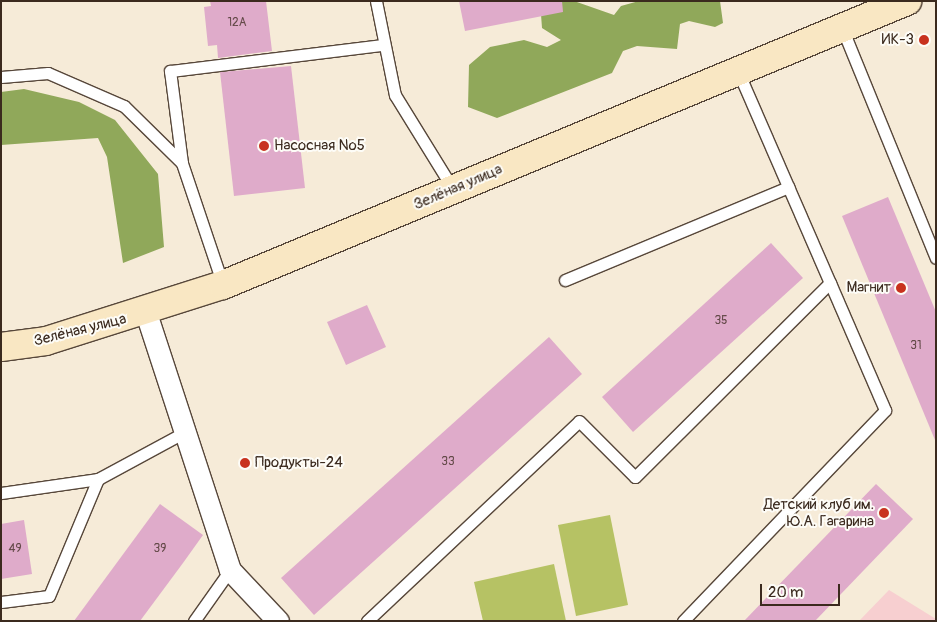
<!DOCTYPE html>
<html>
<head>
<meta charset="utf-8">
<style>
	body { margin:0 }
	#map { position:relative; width:937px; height:622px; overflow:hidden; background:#f6ebd8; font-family:Pangolin,sans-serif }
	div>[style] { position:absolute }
	.built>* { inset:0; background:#f7cfd0 }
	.green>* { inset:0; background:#b6c264 }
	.forest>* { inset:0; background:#90a85a }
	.building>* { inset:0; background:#dfabca }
	.roads { filter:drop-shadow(1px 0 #57473a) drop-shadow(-1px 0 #57473a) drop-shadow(0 1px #57473a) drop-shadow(0 -1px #57473a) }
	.service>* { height:11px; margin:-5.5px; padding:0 5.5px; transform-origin:5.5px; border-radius:5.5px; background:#fff }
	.minor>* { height:21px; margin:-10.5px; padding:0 10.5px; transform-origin:10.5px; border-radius:10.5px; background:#fff }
	.secondary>* { height:28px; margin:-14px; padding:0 14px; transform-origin:14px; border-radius:14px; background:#f9e7c3 }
	.dots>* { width:14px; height:14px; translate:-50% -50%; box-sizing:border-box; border:2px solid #fdfcf7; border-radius:50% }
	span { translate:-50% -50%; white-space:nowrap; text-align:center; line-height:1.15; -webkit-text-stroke:4px #fdfcf7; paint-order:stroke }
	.number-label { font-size:12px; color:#644a49 }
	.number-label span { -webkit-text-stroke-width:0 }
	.poi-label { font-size:15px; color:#3b2a1e }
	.right { translate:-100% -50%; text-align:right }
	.left { translate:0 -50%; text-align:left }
	.street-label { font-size:15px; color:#3b2a1e }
	.frame { position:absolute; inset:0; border:2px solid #3b2a1e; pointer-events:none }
	.scale { position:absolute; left:760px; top:584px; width:80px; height:22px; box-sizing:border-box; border:2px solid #3b2a1e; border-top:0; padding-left:6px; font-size:15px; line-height:18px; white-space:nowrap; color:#3b2a1e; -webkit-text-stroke:4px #fdfcf7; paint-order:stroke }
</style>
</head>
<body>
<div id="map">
	<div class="built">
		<div style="clip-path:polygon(889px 590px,936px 619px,936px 621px,859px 621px)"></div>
	</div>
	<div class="green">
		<div style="clip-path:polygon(610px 515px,628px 605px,576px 616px,558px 525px)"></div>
		<div style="clip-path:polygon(554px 564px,566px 621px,483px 621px,474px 582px)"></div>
	</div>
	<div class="forest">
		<div style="clip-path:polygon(540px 1px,574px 1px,614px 15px,621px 6px,639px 1px,720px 1px,723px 23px,715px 27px,689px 21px,680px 24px,677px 49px,637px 46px,623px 51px,612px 73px,497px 118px,468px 107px,469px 65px,490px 47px,524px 40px,547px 47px,561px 40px,542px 28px)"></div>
		<div style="clip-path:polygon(24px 89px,79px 102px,115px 120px,158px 174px,164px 247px,123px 263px,107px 157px,98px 138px,1px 145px,1px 92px)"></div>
	</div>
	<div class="building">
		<div style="clip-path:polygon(210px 1px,266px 1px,272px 51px,218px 58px,217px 45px,208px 46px,204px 7px,211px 6px)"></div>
		<div style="clip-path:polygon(459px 1px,562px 1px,563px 12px,465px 31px)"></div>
		<div style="clip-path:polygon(291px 66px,305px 188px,234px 196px,220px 72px)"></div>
		<div style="clip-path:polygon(888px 197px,936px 312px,935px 440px,842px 216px)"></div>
		<div style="clip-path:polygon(771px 243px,803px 278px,633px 432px,602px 397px)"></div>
		<div style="clip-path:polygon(367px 305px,386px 347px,346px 365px,327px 322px)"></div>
		<div style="clip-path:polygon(549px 337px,582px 374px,314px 615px,281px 578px)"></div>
		<div style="clip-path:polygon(876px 484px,913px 519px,815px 621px,744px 621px)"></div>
		<div style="clip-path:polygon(160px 504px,203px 535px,183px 563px,140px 621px,74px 621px)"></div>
		<div style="clip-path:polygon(24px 520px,32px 574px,1px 579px,1px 524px)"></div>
	</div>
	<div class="roads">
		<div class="service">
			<div style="left:376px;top:1px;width:96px;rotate:78.6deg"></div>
			<div style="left:395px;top:95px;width:110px;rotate:58.3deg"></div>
			<div style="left:842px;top:28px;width:248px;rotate:67.8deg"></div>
			<div style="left:1px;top:77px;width:47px;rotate:-4.9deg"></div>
			<div style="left:48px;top:73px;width:83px;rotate:23.5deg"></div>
			<div style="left:124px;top:106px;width:81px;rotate:44.5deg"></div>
			<div style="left:565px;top:280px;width:242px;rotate:-22.6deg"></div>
			<div style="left:223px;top:285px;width:129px;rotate:-108.6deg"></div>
			<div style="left:182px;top:163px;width:93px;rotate:-97.4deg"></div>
			<div style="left:170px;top:71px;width:215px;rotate:-7deg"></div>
			<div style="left:1px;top:493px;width:98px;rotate:-8.2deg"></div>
			<div style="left:1px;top:602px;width:48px;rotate:-7.1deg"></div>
			<div style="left:49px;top:596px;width:127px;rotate:-67.3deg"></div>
			<div style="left:98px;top:479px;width:97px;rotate:-28.4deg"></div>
			<div style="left:194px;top:621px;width:62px;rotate:-54.8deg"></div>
			<div style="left:367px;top:621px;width:291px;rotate:-43.3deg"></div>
			<div style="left:579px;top:421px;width:79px;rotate:45deg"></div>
			<div style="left:635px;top:477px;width:275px;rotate:-44.9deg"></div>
			<div style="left:830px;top:283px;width:231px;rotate:-113.5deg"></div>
			<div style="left:683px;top:621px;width:292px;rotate:-46.2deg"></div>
			<div style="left:885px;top:410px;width:138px;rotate:-113.4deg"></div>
		</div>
		<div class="minor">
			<div style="left:146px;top:313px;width:270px;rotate:71.9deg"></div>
			<div style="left:230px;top:570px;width:70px;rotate:46.7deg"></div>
		</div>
		<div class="secondary">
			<div style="left:1px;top:347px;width:45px;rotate:-7.6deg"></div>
			<div style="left:46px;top:341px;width:186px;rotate:-17.6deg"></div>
			<div style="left:223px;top:285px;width:741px;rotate:-22.55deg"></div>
		</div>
	</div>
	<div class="dots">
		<div style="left:924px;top:40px;background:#c8321e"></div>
		<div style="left:264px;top:146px;background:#c8321e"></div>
		<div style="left:901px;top:288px;background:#c8321e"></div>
		<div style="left:245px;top:463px;background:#c8321e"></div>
		<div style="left:884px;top:513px;background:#c8321e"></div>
	</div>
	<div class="number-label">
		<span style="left:237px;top:23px">12А</span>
		<span style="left:721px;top:321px">35</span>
		<span style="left:916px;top:346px">31</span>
		<span style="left:448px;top:462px">33</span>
		<span style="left:15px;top:549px">49</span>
		<span style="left:160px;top:549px">39</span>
	</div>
	<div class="poi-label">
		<span class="right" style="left:914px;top:40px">ИК-3</span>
		<span class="left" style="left:274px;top:146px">Насосная №5</span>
		<span class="right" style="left:891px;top:288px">Магнит</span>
		<span class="left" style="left:255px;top:463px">Продукты-24</span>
		<span class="right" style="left:874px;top:513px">Детский клуб им.<br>Ю.А. Гагарина</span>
	</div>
	<div class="street-label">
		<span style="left:458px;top:187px;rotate:-23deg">Зелёная улица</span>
		<span style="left:80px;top:330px;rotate:-14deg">Зелёная улица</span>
	</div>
	<div class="frame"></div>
	<div class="scale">20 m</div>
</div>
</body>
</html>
